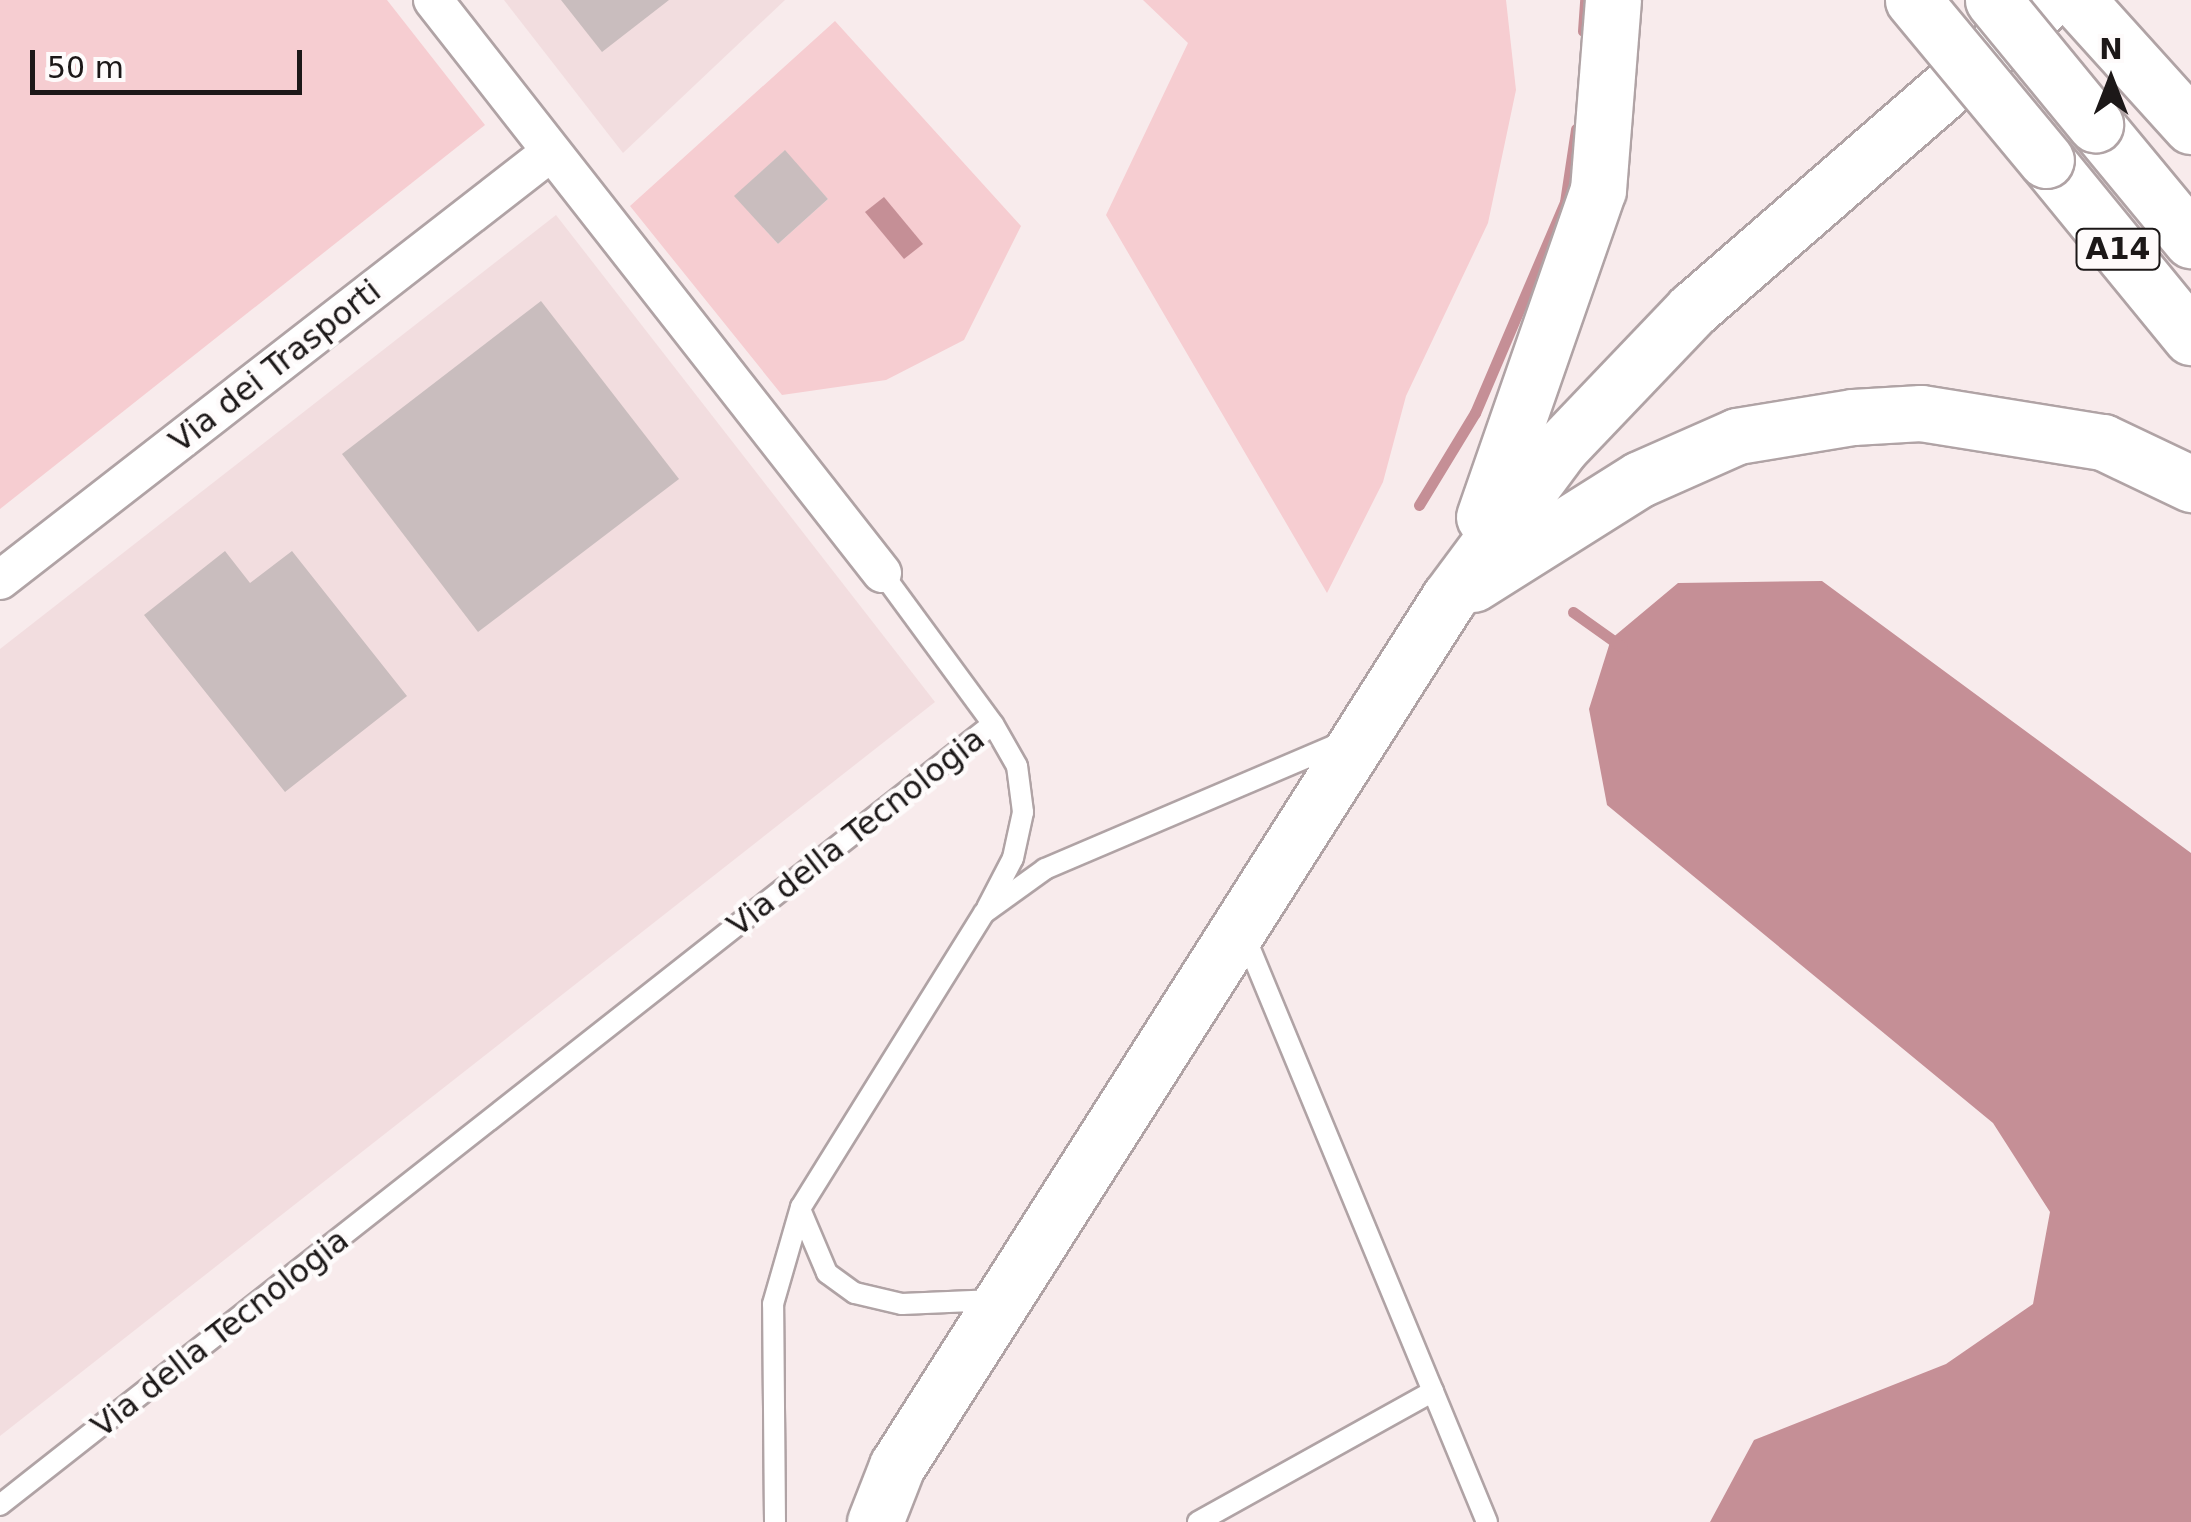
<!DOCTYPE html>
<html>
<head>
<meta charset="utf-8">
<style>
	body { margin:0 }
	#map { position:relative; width:2191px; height:1522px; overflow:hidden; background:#f8ebec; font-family:"DejaVu Sans",sans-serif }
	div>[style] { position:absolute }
	.built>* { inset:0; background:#f2dddf }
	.green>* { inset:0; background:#f6cdd1 }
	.water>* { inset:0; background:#c58f96 }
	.stream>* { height:11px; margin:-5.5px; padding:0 5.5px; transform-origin:5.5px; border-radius:5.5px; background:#c58f96 }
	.building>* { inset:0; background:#c9bdbe }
	.roads { filter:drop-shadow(2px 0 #b0a3a5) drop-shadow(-2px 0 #b0a3a5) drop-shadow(0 2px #b0a3a5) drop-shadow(0 -2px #b0a3a5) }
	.lane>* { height:20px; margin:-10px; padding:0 10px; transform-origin:10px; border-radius:10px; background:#fff }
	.street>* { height:38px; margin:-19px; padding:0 19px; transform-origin:19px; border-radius:19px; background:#fff }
	.highway>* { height:55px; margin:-27.5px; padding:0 27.5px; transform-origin:27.5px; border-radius:27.5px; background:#fff }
	.bridges { filter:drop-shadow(2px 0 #b0a3a5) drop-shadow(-2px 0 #b0a3a5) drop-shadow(0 2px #b0a3a5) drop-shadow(0 -2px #b0a3a5) }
	.highway-bridge>* { height:55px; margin:-27.5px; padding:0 27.5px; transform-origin:27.5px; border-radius:27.5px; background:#fff }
	span { translate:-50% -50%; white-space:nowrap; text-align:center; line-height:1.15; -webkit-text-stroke:9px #fefbfb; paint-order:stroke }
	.shield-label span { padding:2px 8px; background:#fefbfb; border:2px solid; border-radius:8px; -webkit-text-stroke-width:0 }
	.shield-label { font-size:30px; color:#1c1818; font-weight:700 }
	.street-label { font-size:32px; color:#1c1818 }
	.north { position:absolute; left:2061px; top:30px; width:100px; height:100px; -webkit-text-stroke:8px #fefbfb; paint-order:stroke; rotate:0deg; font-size:28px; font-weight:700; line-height:40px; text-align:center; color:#1c1818 }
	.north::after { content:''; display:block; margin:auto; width:35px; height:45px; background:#1c1818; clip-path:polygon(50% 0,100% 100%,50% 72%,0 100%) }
	.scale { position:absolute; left:30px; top:50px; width:272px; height:45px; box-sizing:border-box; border:5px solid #1c1818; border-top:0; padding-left:12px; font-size:30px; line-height:35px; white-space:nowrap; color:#1c1818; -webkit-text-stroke:8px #fefbfb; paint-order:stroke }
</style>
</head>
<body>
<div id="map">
	<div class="built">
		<div style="clip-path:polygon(504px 0,785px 0,623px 153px)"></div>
		<div style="clip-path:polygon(556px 215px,935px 702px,0 1436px,0 649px)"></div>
	</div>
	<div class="green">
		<div style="clip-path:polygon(0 0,387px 0,485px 125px,0 509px)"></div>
		<div style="clip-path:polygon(1143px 0,1506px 0,1516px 90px,1488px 223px,1406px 396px,1383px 482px,1327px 593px,1106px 215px,1188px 43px)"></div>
		<div style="clip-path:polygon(evenodd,835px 21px,1021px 226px,964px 340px,886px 380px,782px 395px,630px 206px,835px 21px,784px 151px,828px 199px,778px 244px,735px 196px,784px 151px)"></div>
	</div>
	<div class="water">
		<div style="clip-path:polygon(884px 197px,923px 244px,904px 259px,865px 212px)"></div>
		<div style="clip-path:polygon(1822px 581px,2191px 853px,2191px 1522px,1710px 1522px,1754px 1440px,1946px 1364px,2033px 1304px,2050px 1212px,1993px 1123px,1607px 805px,1589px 709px,1611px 639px,1678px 583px)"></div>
	</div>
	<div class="stream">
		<div style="left:1583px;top:31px;width:31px;rotate:-86deg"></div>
		<div style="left:1419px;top:505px;width:108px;rotate:-58.7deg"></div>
		<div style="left:1475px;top:413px;width:229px;rotate:-66.9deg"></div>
		<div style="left:1565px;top:202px;width:74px;rotate:-81.4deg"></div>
		<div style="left:1573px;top:612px;width:60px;rotate:35.5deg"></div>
	</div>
	<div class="building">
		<div style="clip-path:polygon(561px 0,669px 0,602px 52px)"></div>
		<div style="clip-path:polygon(785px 150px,828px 199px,778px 244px,734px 196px)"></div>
		<div style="clip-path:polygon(541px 301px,679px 479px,478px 632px,342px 454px)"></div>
		<div style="clip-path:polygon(225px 551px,250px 583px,292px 551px,407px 696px,285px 792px,144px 615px)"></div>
	</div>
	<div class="roads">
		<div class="lane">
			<div style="left:987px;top:908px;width:56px;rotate:-62.5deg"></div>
			<div style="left:1013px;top:858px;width:47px;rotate:-77.7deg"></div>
			<div style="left:1023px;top:812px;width:46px;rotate:-97.4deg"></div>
			<div style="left:1017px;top:766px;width:48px;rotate:-119.7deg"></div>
			<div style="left:1243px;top:932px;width:638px;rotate:67.53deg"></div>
			<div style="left:802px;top:1214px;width:64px;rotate:67deg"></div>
			<div style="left:827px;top:1273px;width:34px;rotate:36deg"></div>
			<div style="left:855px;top:1293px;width:48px;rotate:13.2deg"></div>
			<div style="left:902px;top:1304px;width:93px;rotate:-2.5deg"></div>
			<div style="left:0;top:1505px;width:1263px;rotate:-38.19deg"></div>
			<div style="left:993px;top:724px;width:187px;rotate:-126.3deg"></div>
			<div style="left:775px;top:1522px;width:218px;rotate:-90.5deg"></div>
			<div style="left:773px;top:1304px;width:101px;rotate:-73.9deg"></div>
			<div style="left:801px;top:1207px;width:346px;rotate:-58.1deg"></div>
			<div style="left:984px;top:913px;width:75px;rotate:-35.8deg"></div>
			<div style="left:1045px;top:869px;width:324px;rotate:-23.1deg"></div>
			<div style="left:1198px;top:1522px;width:269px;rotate:-29.1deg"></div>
		</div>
		<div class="street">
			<div style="left:433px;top:0;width:728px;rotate:51.92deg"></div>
			<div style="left:0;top:580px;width:698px;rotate:-37.84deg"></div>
		</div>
		<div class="highway">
			<div style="left:2077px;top:0;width:170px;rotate:47.9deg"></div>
			<div style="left:2095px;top:124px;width:151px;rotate:50.4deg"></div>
			<div style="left:2046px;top:160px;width:229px;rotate:50.7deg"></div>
			<div style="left:1484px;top:517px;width:346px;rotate:-70.8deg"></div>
			<div style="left:1598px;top:190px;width:191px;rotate:-85.5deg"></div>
			<div style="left:1473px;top:584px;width:197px;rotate:-32.2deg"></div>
			<div style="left:1640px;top:479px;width:106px;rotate:-23.9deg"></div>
			<div style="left:1737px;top:436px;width:118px;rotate:-9.3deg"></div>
			<div style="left:1853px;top:417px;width:68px;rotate:-3.4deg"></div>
			<div style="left:1921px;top:413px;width:184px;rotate:9.1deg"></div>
			<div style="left:2103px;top:442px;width:98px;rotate:25.5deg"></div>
			<div style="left:875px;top:1522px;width:60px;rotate:-68.6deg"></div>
			<div style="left:897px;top:1466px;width:1029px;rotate:-57.55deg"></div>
			<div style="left:1449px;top:598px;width:189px;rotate:-53.4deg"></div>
			<div style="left:1562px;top:446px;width:188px;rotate:-46.3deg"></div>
			<div style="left:1692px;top:310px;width:473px;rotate:-41deg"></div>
		</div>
	</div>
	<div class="bridges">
		<div class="highway-bridge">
			<div style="left:1913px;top:0;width:208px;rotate:50.3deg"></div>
			<div style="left:1993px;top:0;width:161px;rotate:50.6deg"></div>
		</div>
	</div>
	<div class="shield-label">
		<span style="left:2118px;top:249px">A14</span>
	</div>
	<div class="street-label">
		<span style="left:275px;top:366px;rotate:-38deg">Via dei Trasporti</span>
		<span style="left:856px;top:832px;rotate:-38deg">Via della Tecnologia</span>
		<span style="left:220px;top:1333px;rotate:-38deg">Via della Tecnologia</span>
	</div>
	<div class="north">N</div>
	<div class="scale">50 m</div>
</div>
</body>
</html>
